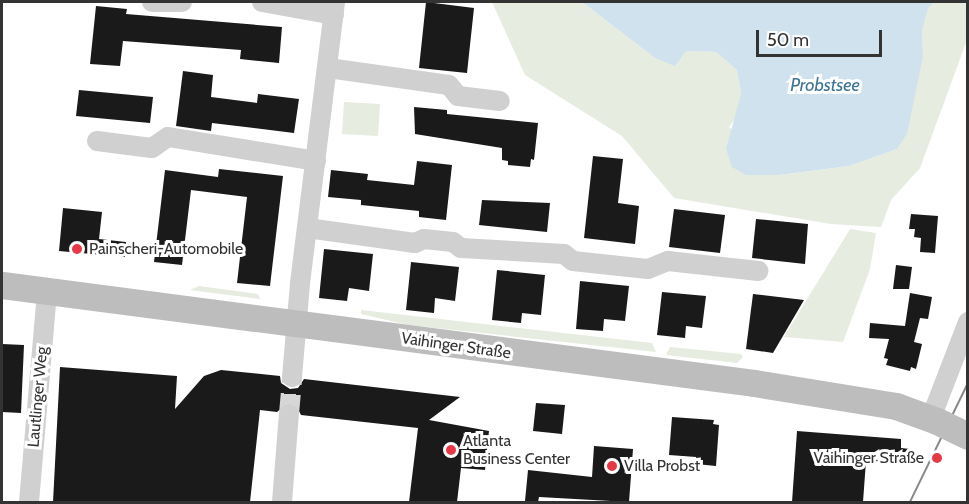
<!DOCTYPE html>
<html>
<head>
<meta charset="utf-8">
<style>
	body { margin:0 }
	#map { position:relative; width:969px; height:504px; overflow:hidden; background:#fff; font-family:Cabin,sans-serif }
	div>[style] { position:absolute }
	.green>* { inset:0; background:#e6ecdf }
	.water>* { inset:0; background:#cfe2ee }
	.building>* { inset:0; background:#1a1a1a }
	.minor-tunnel>* { height:20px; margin-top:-10px; transform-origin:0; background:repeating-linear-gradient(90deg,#d6d6d6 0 20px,transparent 0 30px) }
	.minor>* { height:20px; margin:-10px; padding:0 10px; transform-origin:10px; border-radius:10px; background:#d0d0d0 }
	.secondary>* { height:27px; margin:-13.5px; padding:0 13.5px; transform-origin:13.5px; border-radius:13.5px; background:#bdbdbd }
	.tram>* { height:1.5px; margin:-0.75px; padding:0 0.75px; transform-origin:0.75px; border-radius:0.75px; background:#888 }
	.secondary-bridge>* { height:27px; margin:-13.5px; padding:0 13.5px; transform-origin:13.5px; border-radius:13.5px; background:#bdbdbd }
	.dots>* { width:16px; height:16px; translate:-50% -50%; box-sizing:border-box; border:3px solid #fff; border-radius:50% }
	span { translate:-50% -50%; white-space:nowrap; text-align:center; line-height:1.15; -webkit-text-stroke:6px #fff; paint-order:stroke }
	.poi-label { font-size:16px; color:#333 }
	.left { translate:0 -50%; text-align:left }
	.right { translate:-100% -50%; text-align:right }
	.street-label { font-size:16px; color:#333 }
	.water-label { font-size:18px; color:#3f7597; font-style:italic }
	.frame { position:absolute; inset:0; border:3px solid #333; pointer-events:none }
	.scale { position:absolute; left:756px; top:30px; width:126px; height:27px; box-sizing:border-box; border:3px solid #333; border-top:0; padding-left:8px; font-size:18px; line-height:21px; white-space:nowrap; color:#333; -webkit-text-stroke:4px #fff; paint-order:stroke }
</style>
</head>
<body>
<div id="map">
	<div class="green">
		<div style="clip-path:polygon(492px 2px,582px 2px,655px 58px,686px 51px,716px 52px,737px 70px,741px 94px,738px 115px,729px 127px,779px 175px,849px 166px,897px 149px,923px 57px,922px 31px,928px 7px,934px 2px,967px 2px,967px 40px,920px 168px,891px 200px,881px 227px,831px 224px,674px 198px,622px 136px,525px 75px)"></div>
		<div style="clip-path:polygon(344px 102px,380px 104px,378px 136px,342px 134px)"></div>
		<div style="clip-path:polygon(850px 229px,876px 233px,870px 269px,843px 342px,784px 337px)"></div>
		<div style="clip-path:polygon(199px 286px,258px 294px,260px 299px,190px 290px)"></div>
		<div style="clip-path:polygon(361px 310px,652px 343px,656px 352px,408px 325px,361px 314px)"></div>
		<div style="clip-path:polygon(670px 347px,741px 354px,743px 357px,737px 363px,666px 355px)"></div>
	</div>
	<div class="water">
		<div style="clip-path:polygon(582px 2px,934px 2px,928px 8px,922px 31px,923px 57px,907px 134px,897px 149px,849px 166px,779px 175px,746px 175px,732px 167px,726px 149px,741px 94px,737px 70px,716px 52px,686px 51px,675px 66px,655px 58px)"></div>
	</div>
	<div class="building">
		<div style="clip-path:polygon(426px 2px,474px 8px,467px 73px,419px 68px)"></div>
		<div style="clip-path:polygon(96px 6px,127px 9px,126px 14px,282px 27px,279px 63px,240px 59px,241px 50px,123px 41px,120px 66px,90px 64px)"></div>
		<div style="clip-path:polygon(183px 71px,213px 75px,211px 97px,257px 103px,258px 94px,299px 99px,294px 133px,212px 123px,211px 131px,176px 126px)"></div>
		<div style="clip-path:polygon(79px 90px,153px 97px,150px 123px,76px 116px)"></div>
		<div style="clip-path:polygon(414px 107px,447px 110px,447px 114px,538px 123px,534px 160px,531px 159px,530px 167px,508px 165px,508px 161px,502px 160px,502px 148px,415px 134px)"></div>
		<div style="clip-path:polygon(593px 156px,623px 159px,618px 203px,639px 206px,635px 244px,584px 238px)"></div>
		<div style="clip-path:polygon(417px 161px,452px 165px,446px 220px,419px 217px,419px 211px,361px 205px,361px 200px,328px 197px,331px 170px,368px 174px,367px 180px,414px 185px)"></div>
		<div style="clip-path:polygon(219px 169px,283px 176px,270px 286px,237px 283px,247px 197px,191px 190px,182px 265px,154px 262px,165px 170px,218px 177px)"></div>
		<div style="clip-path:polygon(482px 200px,550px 203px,547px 232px,479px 225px)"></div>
		<div style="clip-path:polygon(63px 208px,102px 212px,99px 239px,126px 242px,125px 257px,59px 251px)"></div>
		<div style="clip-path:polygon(674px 209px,725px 215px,720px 253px,669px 247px)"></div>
		<div style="clip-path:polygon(911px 214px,938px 216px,935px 253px,920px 252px,921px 238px,914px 237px,915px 229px,909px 229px)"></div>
		<div style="clip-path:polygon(756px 219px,808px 224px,805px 264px,752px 258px)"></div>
		<div style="clip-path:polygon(324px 249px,373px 254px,369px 291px,349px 288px,347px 301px,319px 298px)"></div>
		<div style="clip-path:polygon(411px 262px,459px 267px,455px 301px,435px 298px,434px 313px,406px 310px)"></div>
		<div style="clip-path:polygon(896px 265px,912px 267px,909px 289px,893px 289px)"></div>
		<div style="clip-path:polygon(497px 270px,545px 275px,541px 315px,522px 313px,521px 323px,492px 320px)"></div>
		<div style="clip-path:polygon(580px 281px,629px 286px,625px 321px,604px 319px,603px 331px,576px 329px)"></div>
		<div style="clip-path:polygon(662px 292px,706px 296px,702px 328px,686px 326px,685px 338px,657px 335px)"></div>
		<div style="clip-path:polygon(910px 293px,932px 297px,928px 319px,920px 318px,914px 342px,922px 344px,916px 369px,911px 367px,910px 371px,886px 365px,888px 359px,884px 358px,889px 339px,869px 338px,870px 323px,905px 326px)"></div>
		<div style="clip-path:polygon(753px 294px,804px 300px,773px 353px,746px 349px)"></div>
		<div style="clip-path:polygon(2px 344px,24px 345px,21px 413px,2px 412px)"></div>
		<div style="clip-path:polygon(60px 367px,177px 376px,175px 409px,204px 376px,221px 370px,280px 376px,281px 383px,290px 389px,298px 388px,304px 379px,460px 397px,429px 420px,489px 431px,485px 470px,461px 468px,457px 502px,409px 502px,418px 428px,301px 415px,296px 405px,289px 402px,277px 412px,260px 410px,250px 502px,53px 502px)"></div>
		<div style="clip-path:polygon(536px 403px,565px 405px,562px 434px,533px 431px)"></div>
		<div style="clip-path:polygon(672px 417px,714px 420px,713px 424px,719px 425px,716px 466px,696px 464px,696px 457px,669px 455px)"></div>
		<div style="clip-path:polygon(797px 431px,901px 439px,901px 448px,910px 449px,910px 462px,866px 461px,863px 502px,792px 502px)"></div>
		<div style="clip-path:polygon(594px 446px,633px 449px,629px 502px,539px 497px,538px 502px,525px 501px,528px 470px,592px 477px)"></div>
	</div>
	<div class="minor-tunnel">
		<div style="left:289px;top:414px;width:37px;rotate:-85deg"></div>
	</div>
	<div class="minor">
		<div style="left:152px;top:2px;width:30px"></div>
		<div style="left:262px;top:2px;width:73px;rotate:10.2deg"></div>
		<div style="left:328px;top:68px;width:122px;rotate:8deg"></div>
		<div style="left:449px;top:85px;width:14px;rotate:51deg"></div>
		<div style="left:458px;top:96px;width:42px;rotate:6.8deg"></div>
		<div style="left:97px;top:141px;width:55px;rotate:7.3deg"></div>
		<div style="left:152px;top:148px;width:19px;rotate:-35deg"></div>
		<div style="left:168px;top:137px;width:150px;rotate:9.2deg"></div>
		<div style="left:307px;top:228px;width:109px;rotate:7.9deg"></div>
		<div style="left:415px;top:243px;width:10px;rotate:-24deg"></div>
		<div style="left:424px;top:239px;width:29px;rotate:6deg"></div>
		<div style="left:453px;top:242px;width:10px;rotate:37deg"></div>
		<div style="left:461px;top:248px;width:103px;rotate:3.3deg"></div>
		<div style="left:564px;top:254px;width:11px;rotate:38deg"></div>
		<div style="left:573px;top:261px;width:75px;rotate:6.1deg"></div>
		<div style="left:648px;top:269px;width:22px;rotate:-22deg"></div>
		<div style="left:668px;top:261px;width:91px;rotate:6.3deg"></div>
		<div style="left:292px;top:377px;width:94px;rotate:-85.1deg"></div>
		<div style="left:300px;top:283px;width:283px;rotate:-82.9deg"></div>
		<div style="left:931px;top:418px;width:103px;rotate:-68.9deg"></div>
		<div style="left:29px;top:502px;width:212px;rotate:-85.1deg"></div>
		<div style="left:282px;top:502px;width:88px;rotate:-85.5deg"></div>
	</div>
	<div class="secondary">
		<div style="left:2px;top:285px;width:758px;rotate:7.42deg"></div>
		<div style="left:754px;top:383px;width:144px;rotate:9.2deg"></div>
		<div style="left:896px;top:406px;width:44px;rotate:20.1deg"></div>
	</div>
	<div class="tram">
		<div style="left:910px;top:502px;width:132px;rotate:-64deg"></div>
	</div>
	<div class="secondary-bridge">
		<div style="left:937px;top:421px;width:34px;rotate:26deg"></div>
	</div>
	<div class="dots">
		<div style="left:77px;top:249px;background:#e63946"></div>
		<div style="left:451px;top:450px;background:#e63946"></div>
		<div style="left:937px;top:458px;background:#e63946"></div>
		<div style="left:612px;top:466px;background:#e63946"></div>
	</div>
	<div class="poi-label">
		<span class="left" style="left:89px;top:249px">Painscheri-Automobile</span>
		<span class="left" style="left:463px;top:450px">Atlanta<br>Business Center</span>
		<span class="right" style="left:924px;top:458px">Vaihinger Straße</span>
		<span class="left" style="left:624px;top:466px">Villa Probst</span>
	</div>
	<div class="street-label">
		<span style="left:456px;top:346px;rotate:8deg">Vaihinger Straße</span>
		<span style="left:38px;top:397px;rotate:-85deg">Lautlinger Weg</span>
	</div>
	<div class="water-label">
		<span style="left:825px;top:85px">Probstsee</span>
	</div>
	<div class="frame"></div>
	<div class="scale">50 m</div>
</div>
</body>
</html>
